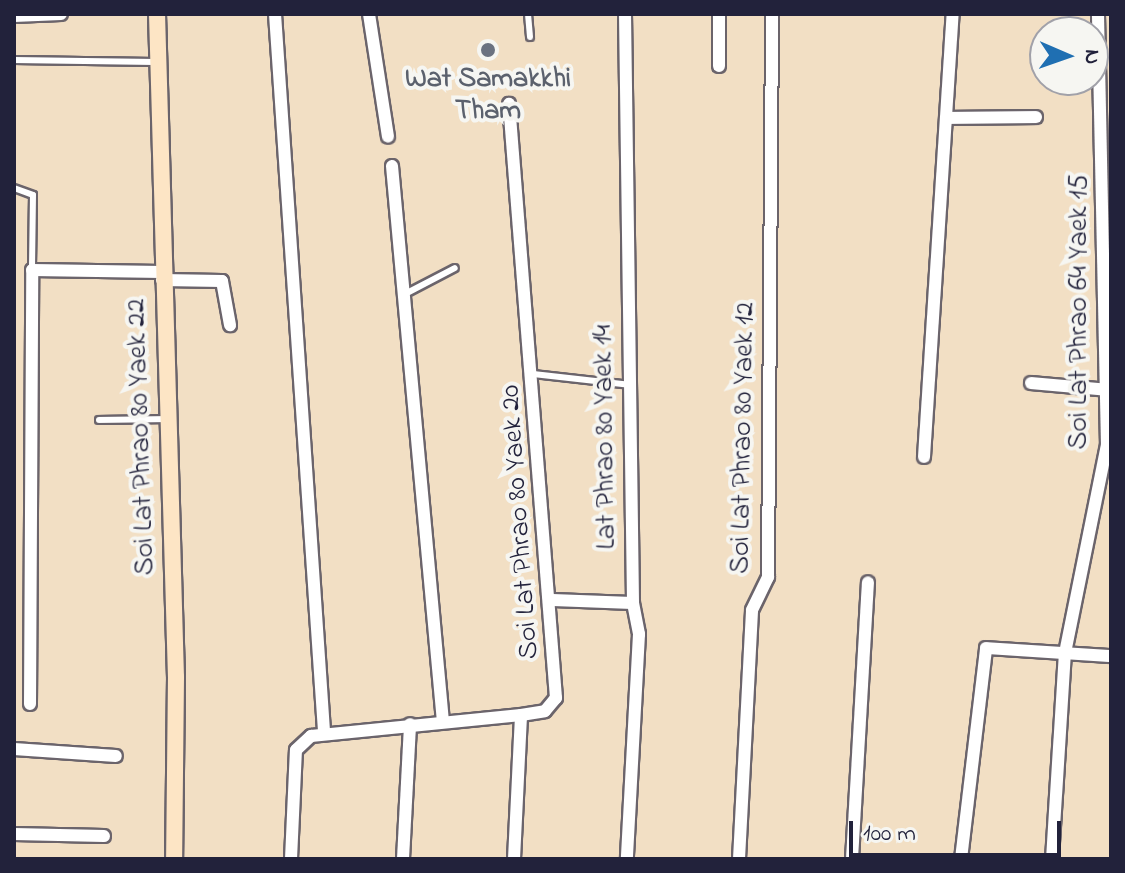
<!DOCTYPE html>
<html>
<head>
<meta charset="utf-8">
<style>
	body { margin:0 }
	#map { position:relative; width:1125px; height:873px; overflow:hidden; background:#f2dfc4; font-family:"Indie Flower",sans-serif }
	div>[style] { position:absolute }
	.roads { filter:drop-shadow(2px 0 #6b646b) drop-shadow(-2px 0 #6b646b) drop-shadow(0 2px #6b646b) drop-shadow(0 -2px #6b646b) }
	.lane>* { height:6px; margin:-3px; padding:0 3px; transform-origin:3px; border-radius:3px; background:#fff }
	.street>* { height:12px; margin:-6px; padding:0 6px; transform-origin:6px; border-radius:6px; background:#fff }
	.secondary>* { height:16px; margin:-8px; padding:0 8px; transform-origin:8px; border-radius:8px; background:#fde5c5 }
	.dots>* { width:22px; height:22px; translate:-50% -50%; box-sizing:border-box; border:4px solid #f6f6f2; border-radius:50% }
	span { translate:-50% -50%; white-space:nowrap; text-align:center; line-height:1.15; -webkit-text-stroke:8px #f6f6f2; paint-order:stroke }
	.worship-label { font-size:28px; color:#5b616d; font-weight:700 }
	.street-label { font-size:28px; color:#22223b }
	.frame { position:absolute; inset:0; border:16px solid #22223b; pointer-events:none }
	.north { position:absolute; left:1029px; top:16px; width:80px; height:80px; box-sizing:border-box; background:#f6f6f2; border:2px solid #a1a1a9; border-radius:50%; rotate:92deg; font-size:22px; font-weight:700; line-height:32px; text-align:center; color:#22223b }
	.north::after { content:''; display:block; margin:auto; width:28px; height:36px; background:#1f6fb2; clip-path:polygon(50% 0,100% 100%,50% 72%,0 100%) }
	.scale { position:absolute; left:849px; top:821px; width:212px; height:36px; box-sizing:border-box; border:4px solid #22223b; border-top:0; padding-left:10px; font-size:24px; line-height:28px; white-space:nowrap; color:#22223b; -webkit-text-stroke:6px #f6f6f2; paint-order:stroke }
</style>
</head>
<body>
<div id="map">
	<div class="roads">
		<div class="lane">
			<div style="left:528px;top:14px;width:23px;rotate:85deg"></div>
			<div style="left:14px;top:60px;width:141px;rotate:0.8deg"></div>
			<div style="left:14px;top:188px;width:20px;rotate:20deg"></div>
			<div style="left:33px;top:195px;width:75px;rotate:90.8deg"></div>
			<div style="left:405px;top:294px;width:56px;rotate:-27.5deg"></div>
			<div style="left:534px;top:374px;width:97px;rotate:6.5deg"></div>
			<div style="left:99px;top:420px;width:69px;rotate:-0.8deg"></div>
		</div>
		<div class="street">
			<div style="left:275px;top:14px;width:719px;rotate:86.09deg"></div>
			<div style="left:369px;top:14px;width:124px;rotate:81.2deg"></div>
			<div style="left:625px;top:14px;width:589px;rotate:89.22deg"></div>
			<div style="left:633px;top:603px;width:32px;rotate:79deg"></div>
			<div style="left:639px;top:634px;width:225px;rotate:93.1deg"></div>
			<div style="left:719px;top:14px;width:52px;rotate:90deg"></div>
			<div style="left:14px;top:16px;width:47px;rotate:-2.4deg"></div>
			<div style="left:947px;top:118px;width:89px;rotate:-0.6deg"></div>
			<div style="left:392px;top:166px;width:558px;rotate:84.76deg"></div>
			<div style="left:162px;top:280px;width:60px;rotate:1deg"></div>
			<div style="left:222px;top:281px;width:45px;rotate:79.7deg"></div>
			<div style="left:1031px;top:383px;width:78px;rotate:5.1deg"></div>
			<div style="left:924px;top:457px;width:444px;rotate:-86.3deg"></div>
			<div style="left:552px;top:600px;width:81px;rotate:2.1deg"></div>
			<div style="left:30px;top:704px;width:434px;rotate:-89.7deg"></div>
			<div style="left:32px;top:270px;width:130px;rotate:0.9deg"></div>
			<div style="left:14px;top:749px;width:102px;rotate:3.9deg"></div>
			<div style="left:14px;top:834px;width:90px;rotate:1.3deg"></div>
			<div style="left:291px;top:859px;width:109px;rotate:-87.4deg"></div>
			<div style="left:296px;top:750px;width:21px;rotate:-43deg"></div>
			<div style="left:311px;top:736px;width:211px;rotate:-5.7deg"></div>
			<div style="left:521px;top:715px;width:24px;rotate:-9deg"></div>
			<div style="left:545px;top:711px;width:17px;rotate:-50deg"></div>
			<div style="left:556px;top:698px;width:596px;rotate:-94.52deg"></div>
			<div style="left:403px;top:859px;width:135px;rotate:-87deg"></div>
			<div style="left:514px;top:859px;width:144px;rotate:-87.2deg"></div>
			<div style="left:739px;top:859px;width:249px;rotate:-87deg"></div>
			<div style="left:752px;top:610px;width:37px;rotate:-64deg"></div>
			<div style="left:768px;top:577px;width:563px;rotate:-89.59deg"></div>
			<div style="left:852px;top:859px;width:277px;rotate:-86.7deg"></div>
			<div style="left:961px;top:859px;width:212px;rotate:-83.2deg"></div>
			<div style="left:986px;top:648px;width:125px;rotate:3.7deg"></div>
			<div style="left:1052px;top:859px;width:206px;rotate:-86.4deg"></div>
			<div style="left:1065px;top:653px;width:212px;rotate:-78.6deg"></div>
			<div style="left:1107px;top:445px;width:431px;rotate:-91.2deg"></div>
		</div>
		<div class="secondary">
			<div style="left:157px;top:14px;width:663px;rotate:88.36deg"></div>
			<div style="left:176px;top:677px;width:182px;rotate:90.6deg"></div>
		</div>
	</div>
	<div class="dots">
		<div style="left:488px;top:50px;background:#6b7280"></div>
	</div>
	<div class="worship-label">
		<span style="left:488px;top:96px">Wat Samakkhi<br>Tham</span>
	</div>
	<div class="street-label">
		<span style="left:1080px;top:312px;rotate:-90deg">Soi Lat Phrao 64 Yaek 15</span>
		<span style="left:142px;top:437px;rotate:-92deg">Soi Lat Phrao 80 Yaek 22</span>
		<span style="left:606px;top:437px;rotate:-91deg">Lat Phrao 80 Yaek 14</span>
		<span style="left:744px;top:438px;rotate:-89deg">Soi Lat Phrao 80 Yaek 12</span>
		<span style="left:521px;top:522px;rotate:-94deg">Soi Lat Phrao 80 Yaek 20</span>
	</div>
	<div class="frame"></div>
	<div class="north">N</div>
	<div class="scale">100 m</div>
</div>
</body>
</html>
